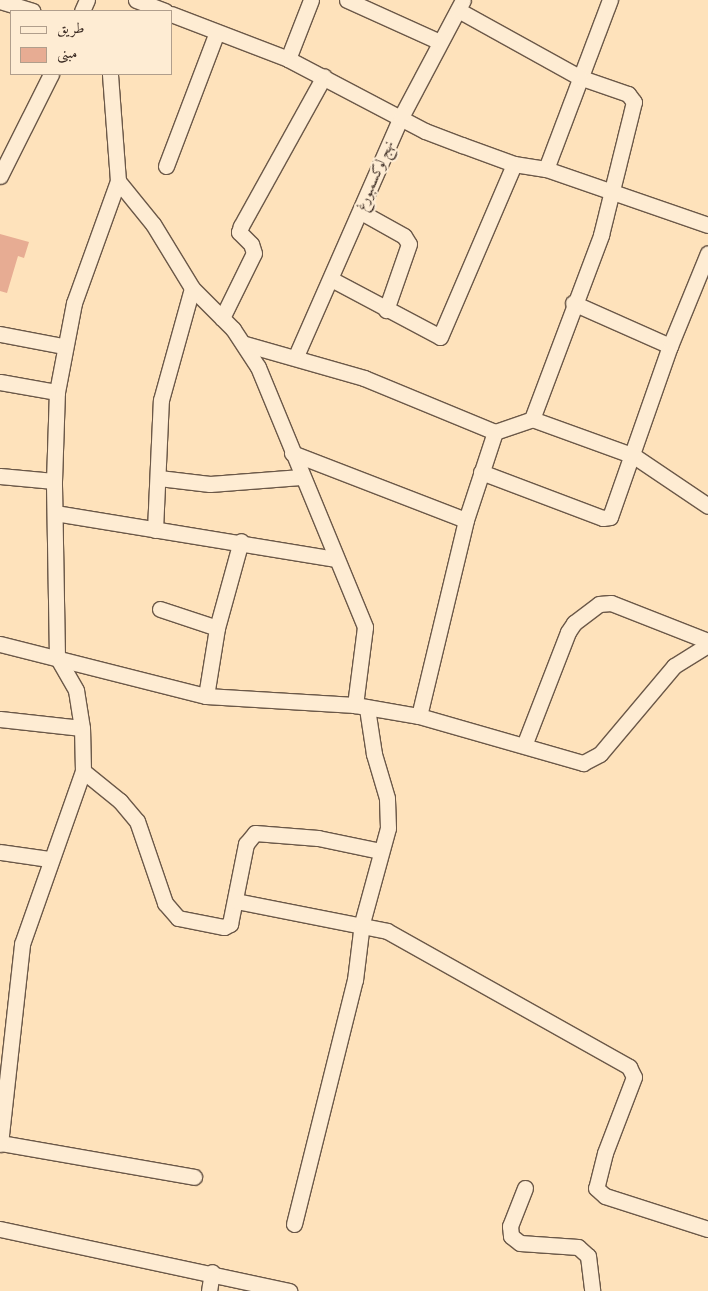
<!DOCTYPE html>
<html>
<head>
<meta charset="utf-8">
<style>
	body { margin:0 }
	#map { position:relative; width:708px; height:1291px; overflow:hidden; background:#fee2bb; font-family:"Sorts Mill Goudy",Amiri,serif }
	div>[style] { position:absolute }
	.building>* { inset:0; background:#e7ac93 }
	.roads { filter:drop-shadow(1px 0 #6b5848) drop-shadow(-1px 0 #6b5848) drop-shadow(0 1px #6b5848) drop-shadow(0 -1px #6b5848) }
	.minor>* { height:15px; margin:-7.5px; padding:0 7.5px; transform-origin:7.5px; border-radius:7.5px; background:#feecd3 }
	span { translate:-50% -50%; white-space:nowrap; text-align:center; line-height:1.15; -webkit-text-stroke:4.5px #feecd3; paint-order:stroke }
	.street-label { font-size:15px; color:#3a2a22 }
	.legend { position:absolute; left:10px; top:10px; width:162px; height:65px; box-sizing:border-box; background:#feecd3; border:1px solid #b09e8c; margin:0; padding:6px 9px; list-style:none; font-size:15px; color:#3a2a22 }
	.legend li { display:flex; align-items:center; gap:10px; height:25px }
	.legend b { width:25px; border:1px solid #b09e8c }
</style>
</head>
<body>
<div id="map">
	<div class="building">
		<div style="clip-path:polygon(0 234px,29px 242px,24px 258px,18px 256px,7px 293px,0 291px)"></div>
	</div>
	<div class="roads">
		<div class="minor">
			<div style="left:136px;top:0;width:31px;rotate:21deg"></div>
			<div style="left:347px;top:0;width:102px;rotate:24.3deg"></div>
			<div style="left:0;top:1px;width:34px;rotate:17deg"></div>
			<div style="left:82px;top:11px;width:12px;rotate:-66deg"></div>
			<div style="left:171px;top:14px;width:125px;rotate:21deg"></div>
			<div style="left:288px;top:59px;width:155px;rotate:27.7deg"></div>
			<div style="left:425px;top:131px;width:40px;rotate:21deg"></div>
			<div style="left:462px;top:145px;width:55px;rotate:20.1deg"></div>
			<div style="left:514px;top:164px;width:32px;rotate:9deg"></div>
			<div style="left:546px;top:169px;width:171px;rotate:19.1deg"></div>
			<div style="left:288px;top:59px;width:63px;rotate:-68.7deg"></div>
			<div style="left:166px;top:166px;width:143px;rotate:-69.2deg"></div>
			<div style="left:546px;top:169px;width:181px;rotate:-69.3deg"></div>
			<div style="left:0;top:176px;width:114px;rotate:-63.4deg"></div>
			<div style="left:118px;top:181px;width:55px;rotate:50.9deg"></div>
			<div style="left:153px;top:224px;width:75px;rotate:58.6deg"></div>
			<div style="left:192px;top:288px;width:58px;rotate:45deg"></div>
			<div style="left:233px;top:329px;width:45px;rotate:56.7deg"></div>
			<div style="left:258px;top:367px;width:281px;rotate:67.6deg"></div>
			<div style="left:365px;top:627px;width:79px;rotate:97.3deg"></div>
			<div style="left:361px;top:212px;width:49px;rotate:29.2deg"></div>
			<div style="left:404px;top:236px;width:9px;rotate:58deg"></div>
			<div style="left:409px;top:244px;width:70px;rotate:109.2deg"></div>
			<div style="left:331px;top:279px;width:123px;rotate:28deg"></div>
			<div style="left:440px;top:337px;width:188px;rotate:-66.8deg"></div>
			<div style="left:573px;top:303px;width:106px;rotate:23.9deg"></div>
			<div style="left:222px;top:318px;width:72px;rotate:-63.8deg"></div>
			<div style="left:254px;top:253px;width:9px;rotate:-108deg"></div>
			<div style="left:251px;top:244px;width:17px;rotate:-135deg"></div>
			<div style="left:239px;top:232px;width:6px;rotate:-72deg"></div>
			<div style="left:241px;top:226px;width:171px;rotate:-61deg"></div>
			<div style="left:0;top:334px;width:64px;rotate:10.8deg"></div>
			<div style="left:245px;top:344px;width:124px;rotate:15.9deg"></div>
			<div style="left:364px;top:378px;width:142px;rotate:22.4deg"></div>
			<div style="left:296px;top:356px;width:261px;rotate:-66.3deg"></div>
			<div style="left:401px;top:117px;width:132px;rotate:-62.1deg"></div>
			<div style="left:0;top:382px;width:58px;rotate:10deg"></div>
			<div style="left:532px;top:419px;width:109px;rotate:19.9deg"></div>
			<div style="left:634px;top:456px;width:89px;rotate:34deg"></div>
			<div style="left:292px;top:453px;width:186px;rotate:21.1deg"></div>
			<div style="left:481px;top:472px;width:130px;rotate:20.7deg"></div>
			<div style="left:603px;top:518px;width:7px;rotate:-8deg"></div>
			<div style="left:610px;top:517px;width:181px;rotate:-70.7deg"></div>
			<div style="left:670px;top:346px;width:100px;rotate:-67.8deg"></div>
			<div style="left:0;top:476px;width:54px;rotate:5.3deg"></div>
			<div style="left:159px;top:478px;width:51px;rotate:6.7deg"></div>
			<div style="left:210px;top:484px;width:91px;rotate:-4.4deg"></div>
			<div style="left:55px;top:513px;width:285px;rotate:9.3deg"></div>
			<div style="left:155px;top:530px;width:130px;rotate:-87.4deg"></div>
			<div style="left:161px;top:400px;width:116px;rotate:-74.5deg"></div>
			<div style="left:160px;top:609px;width:60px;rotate:18.4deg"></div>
			<div style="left:0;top:644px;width:212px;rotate:14.2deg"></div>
			<div style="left:206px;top:696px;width:149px;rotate:3.5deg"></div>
			<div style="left:355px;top:705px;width:65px;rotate:9.8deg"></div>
			<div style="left:419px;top:716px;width:171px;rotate:16deg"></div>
			<div style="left:583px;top:763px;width:19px;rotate:-28deg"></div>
			<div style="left:600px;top:754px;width:115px;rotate:-49.9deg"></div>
			<div style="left:674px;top:666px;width:40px;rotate:-32deg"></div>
			<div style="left:206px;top:696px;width:69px;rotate:-80.8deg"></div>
			<div style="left:217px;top:628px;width:90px;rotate:-74.6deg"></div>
			<div style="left:419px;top:716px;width:202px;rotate:-76.5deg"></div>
			<div style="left:466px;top:520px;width:93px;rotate:-71.8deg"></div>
			<div style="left:495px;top:432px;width:39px;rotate:-19deg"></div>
			<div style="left:532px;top:419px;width:197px;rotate:-69.4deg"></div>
			<div style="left:601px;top:235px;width:137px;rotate:-76.1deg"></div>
			<div style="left:634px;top:102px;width:10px;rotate:-127deg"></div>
			<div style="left:628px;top:94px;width:52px;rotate:-160.9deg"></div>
			<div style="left:579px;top:77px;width:138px;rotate:-151deg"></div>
			<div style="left:0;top:719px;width:82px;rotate:6.3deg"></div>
			<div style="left:525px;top:743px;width:119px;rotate:-68.8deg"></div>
			<div style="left:568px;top:632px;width:11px;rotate:-56deg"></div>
			<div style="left:574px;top:623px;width:31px;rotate:-37deg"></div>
			<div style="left:599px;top:604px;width:12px;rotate:-5deg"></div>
			<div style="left:611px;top:603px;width:104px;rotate:21.4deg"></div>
			<div style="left:83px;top:771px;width:48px;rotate:39deg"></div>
			<div style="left:120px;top:801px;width:26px;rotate:50deg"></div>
			<div style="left:137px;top:821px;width:87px;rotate:71.1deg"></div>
			<div style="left:165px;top:903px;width:20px;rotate:49deg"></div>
			<div style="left:178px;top:918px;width:47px;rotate:11.1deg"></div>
			<div style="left:224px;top:927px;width:7px;rotate:-27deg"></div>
			<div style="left:230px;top:924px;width:82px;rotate:-78.7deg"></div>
			<div style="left:246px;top:844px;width:14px;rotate:-51deg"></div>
			<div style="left:255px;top:833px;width:63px;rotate:4.5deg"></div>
			<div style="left:318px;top:838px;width:63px;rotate:11.8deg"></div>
			<div style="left:0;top:852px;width:49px;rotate:8.1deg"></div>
			<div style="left:236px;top:901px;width:154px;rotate:11.2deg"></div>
			<div style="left:387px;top:931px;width:278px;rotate:29.3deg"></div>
			<div style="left:629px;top:1067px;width:11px;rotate:63deg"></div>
			<div style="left:634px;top:1077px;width:81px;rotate:110.9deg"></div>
			<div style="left:605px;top:1153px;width:36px;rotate:104deg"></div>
			<div style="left:596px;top:1188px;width:12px;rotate:42deg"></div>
			<div style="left:605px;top:1196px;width:108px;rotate:17.8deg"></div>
			<div style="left:0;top:1143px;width:197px;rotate:9.9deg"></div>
			<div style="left:0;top:1144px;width:201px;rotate:-83.7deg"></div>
			<div style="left:22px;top:944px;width:183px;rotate:-70.6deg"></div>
			<div style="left:83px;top:771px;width:43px;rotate:-91.3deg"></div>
			<div style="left:82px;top:728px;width:38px;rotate:-99deg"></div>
			<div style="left:76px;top:690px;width:38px;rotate:-120deg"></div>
			<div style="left:57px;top:657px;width:176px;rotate:-91deg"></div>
			<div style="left:54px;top:481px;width:89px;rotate:-88.1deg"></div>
			<div style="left:57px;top:392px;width:91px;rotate:-79.2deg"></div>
			<div style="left:74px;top:303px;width:130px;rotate:-70.2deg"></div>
			<div style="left:118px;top:181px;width:107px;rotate:-94.3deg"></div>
			<div style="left:525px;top:1188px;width:41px;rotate:111.5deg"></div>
			<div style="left:510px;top:1226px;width:10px;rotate:84deg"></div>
			<div style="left:511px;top:1236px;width:11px;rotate:38deg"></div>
			<div style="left:520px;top:1243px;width:58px;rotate:3.9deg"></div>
			<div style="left:578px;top:1247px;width:13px;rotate:42deg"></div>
			<div style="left:588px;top:1256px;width:35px;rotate:83deg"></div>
			<div style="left:294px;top:1224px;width:252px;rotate:-76deg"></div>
			<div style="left:355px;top:980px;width:57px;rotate:-83deg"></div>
			<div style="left:362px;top:923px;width:98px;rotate:-74.7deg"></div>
			<div style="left:388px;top:828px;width:30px;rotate:-92deg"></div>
			<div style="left:387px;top:798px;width:46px;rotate:-106.5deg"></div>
			<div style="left:374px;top:754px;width:47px;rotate:-98.7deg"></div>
			<div style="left:0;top:1229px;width:296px;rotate:12.1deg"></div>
			<div style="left:209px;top:1291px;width:19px;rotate:-81deg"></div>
		</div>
	</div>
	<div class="street-label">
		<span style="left:376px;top:176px;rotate:-67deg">نهج لوكسمبورغ</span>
	</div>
	<ul class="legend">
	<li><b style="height:6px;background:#feecd3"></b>طريق</li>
	<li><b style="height:14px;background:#e7ac93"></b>مبنى</li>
	</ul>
</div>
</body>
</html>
